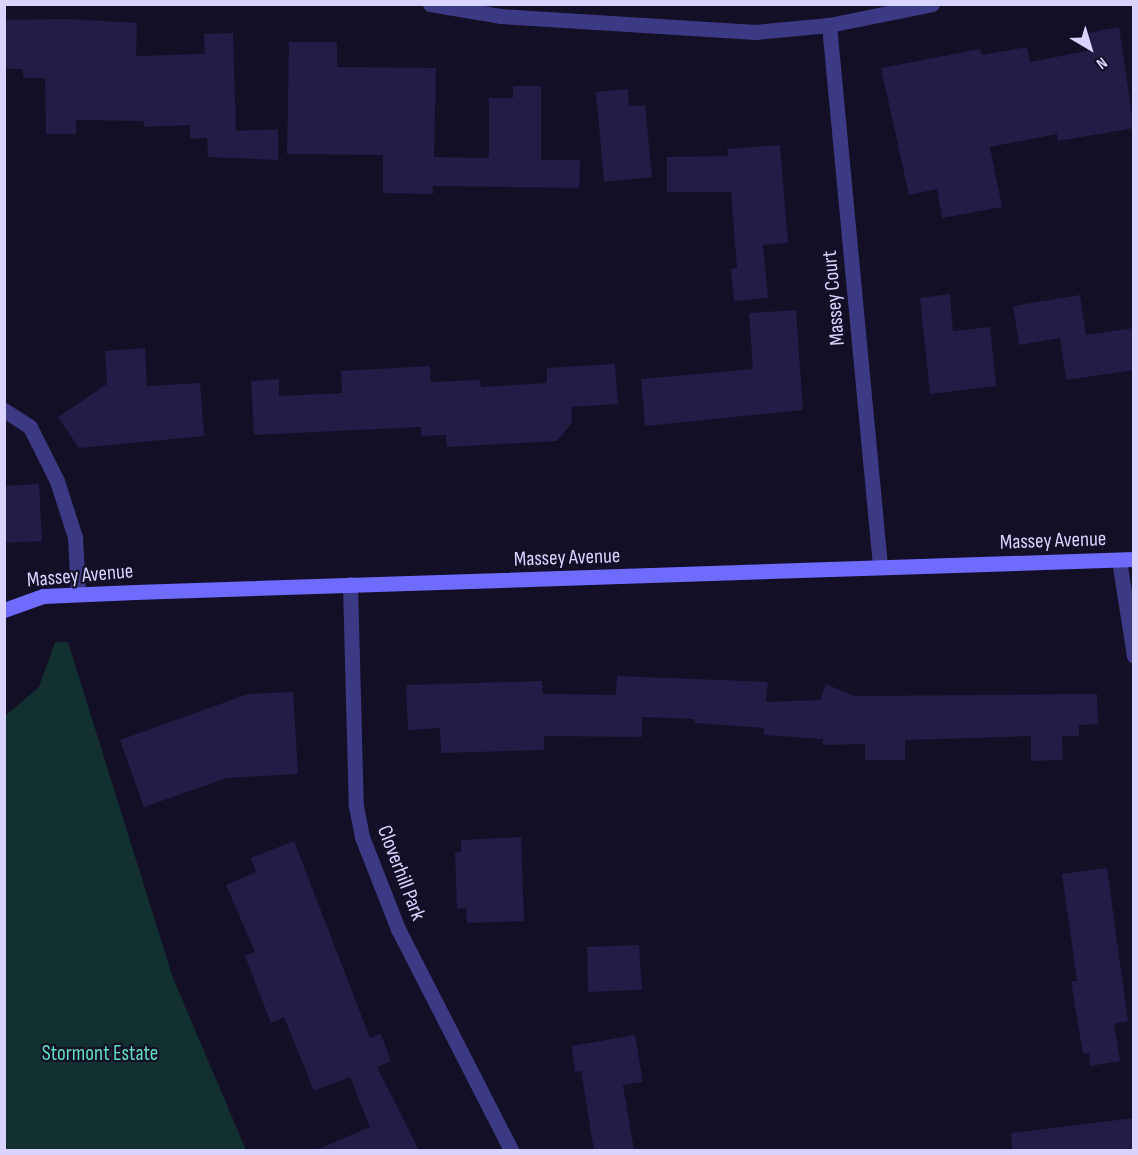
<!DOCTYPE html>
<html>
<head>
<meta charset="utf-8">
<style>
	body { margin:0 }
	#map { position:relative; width:1138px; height:1155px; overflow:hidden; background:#130f26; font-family:"Sofia Sans Condensed",sans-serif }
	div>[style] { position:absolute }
	.green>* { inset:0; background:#12302f }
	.building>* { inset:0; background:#241b47 }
	.lane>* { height:15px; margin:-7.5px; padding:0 7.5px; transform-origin:7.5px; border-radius:7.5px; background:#3d3a85 }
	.street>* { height:15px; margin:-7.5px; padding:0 7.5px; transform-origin:7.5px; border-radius:7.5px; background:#3d3a85 }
	.secondary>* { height:15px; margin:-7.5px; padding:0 7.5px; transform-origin:7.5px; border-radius:7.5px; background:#6f6bff }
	span { translate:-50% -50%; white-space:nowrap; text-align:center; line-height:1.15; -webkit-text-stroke:4.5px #130f26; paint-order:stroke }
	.street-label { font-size:21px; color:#d9d4ff }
	.park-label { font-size:21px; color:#5fe0c0 }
	.frame { position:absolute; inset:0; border:6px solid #d9d4ff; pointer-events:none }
	.north { position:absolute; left:1060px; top:18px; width:60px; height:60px; -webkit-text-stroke:4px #130f26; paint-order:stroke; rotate:142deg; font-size:16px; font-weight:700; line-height:24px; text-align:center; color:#d9d4ff }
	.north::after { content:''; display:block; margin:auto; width:21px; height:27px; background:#d9d4ff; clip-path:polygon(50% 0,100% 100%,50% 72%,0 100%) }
</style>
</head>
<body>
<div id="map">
	<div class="green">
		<div style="clip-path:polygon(55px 642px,68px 642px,173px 978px,246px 1150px,5px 1150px,5px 716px,39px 687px)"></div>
	</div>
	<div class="building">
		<div style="clip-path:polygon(67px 19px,137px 23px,136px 56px,205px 54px,204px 34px,233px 33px,236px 131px,278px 129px,278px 160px,208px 157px,207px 138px,190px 139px,190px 125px,144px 127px,144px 121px,76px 120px,76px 134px,46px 134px,45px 78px,23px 78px,23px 69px,4px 69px,4px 20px)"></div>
		<div style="clip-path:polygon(1119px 27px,1134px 128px,1058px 141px,1057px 134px,990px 147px,1002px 207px,942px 218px,937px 189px,909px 195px,881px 68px,980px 49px,982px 55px,1027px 47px,1030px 62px,1091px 50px,1088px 33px)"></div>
		<div style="clip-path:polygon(289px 42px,337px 42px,337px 67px,436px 68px,434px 157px,489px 158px,489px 98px,513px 98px,513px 86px,541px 86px,541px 160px,580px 160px,579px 188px,433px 186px,433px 194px,383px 193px,383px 155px,287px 154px)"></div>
		<div style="clip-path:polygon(628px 89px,629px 106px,645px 105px,652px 177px,604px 182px,596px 92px)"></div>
		<div style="clip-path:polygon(780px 145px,788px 243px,763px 245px,768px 298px,734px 301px,731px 269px,737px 268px,731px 192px,667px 192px,667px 157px,728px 156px,727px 149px)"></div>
		<div style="clip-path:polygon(950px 294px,953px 331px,990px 327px,996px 386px,930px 394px,920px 298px)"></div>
		<div style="clip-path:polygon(1080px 295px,1086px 335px,1134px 328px,1134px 370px,1066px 380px,1060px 338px,1019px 345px,1013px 306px)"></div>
		<div style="clip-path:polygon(796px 310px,803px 410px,645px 426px,641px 379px,753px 369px,749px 313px)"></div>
		<div style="clip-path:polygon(145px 348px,147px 386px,200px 383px,204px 436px,79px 448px,58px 417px,107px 384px,105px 351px)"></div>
		<div style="clip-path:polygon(615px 364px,618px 404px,571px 407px,572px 423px,557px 441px,447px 447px,446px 435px,421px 436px,421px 427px,254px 435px,251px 381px,279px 379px,279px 396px,342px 393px,341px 371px,430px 366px,431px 382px,480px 380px,481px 387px,547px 383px,547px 368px)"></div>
		<div style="clip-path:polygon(39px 484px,42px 541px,4px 543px,4px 486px)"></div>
		<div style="clip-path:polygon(617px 676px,768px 682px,766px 702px,820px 700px,826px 684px,854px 696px,1097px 694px,1098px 724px,1079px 725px,1079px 736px,1062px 736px,1063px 760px,1031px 761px,1031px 736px,905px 740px,905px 760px,865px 760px,865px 744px,823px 745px,823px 739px,764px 735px,764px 728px,694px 723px,694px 719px,642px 717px,642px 737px,544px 736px,544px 750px,441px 753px,440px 728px,408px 730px,406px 685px,542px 681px,543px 694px,616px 695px)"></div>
		<div style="clip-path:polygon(293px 692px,298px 774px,227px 778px,144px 807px,120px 740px,248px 694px)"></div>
		<div style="clip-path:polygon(521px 837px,524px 921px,467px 923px,466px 908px,457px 909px,455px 853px,461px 852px,461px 840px)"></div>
		<div style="clip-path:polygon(294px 841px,370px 1038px,381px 1034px,391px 1061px,377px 1067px,419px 1150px,316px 1150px,370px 1127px,350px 1077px,314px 1091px,284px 1017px,271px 1023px,245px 956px,255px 952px,226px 885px,256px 872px,251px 858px)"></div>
		<div style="clip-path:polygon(1107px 868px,1128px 1021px,1114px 1024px,1120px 1061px,1090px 1066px,1089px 1053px,1083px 1054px,1071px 981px,1077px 981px,1062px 874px)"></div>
		<div style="clip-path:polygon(639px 945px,642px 990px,588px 992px,587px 947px)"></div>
		<div style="clip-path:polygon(635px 1035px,643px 1082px,623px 1085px,634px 1150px,594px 1150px,581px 1071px,575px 1072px,572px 1046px)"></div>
		<div style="clip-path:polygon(1134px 1118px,1134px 1150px,1012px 1150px,1011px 1133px)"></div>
	</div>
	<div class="lane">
		<div style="left:4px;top:410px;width:31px;rotate:33deg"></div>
		<div style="left:30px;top:427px;width:60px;rotate:63.4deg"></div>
		<div style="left:57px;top:481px;width:59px;rotate:72.2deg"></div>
		<div style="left:75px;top:537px;width:57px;rotate:87deg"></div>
	</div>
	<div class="street">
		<div style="left:430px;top:4px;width:71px;rotate:9.7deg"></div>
		<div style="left:500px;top:16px;width:256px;rotate:3.6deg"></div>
		<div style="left:755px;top:32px;width:74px;rotate:-5.4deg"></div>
		<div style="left:829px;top:25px;width:105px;rotate:-11.5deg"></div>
		<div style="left:829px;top:25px;width:543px;rotate:84.61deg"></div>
		<div style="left:1119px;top:560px;width:97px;rotate:81.1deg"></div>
		<div style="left:350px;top:584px;width:222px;rotate:88.5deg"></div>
		<div style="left:356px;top:806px;width:32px;rotate:79deg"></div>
		<div style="left:362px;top:837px;width:99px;rotate:68.6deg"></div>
		<div style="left:398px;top:929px;width:248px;rotate:62.9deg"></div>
	</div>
	<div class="secondary">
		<div style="left:4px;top:610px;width:41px;rotate:-19.7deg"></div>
		<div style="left:43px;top:596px;width:92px;rotate:-2.5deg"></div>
		<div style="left:135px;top:592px;width:1000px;rotate:-1.89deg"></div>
	</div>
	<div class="street-label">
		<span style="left:834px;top:298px;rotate:-95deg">Massey Court</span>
		<span style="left:1053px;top:541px;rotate:-2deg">Massey Avenue</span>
		<span style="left:567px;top:558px;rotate:-2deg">Massey Avenue</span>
		<span style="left:80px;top:576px;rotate:-5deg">Massey Avenue</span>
		<span style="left:401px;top:873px;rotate:69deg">Cloverhill Park</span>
	</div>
	<div class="park-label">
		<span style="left:100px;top:1054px">Stormont Estate</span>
	</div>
	<div class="frame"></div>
	<div class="north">N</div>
</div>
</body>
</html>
